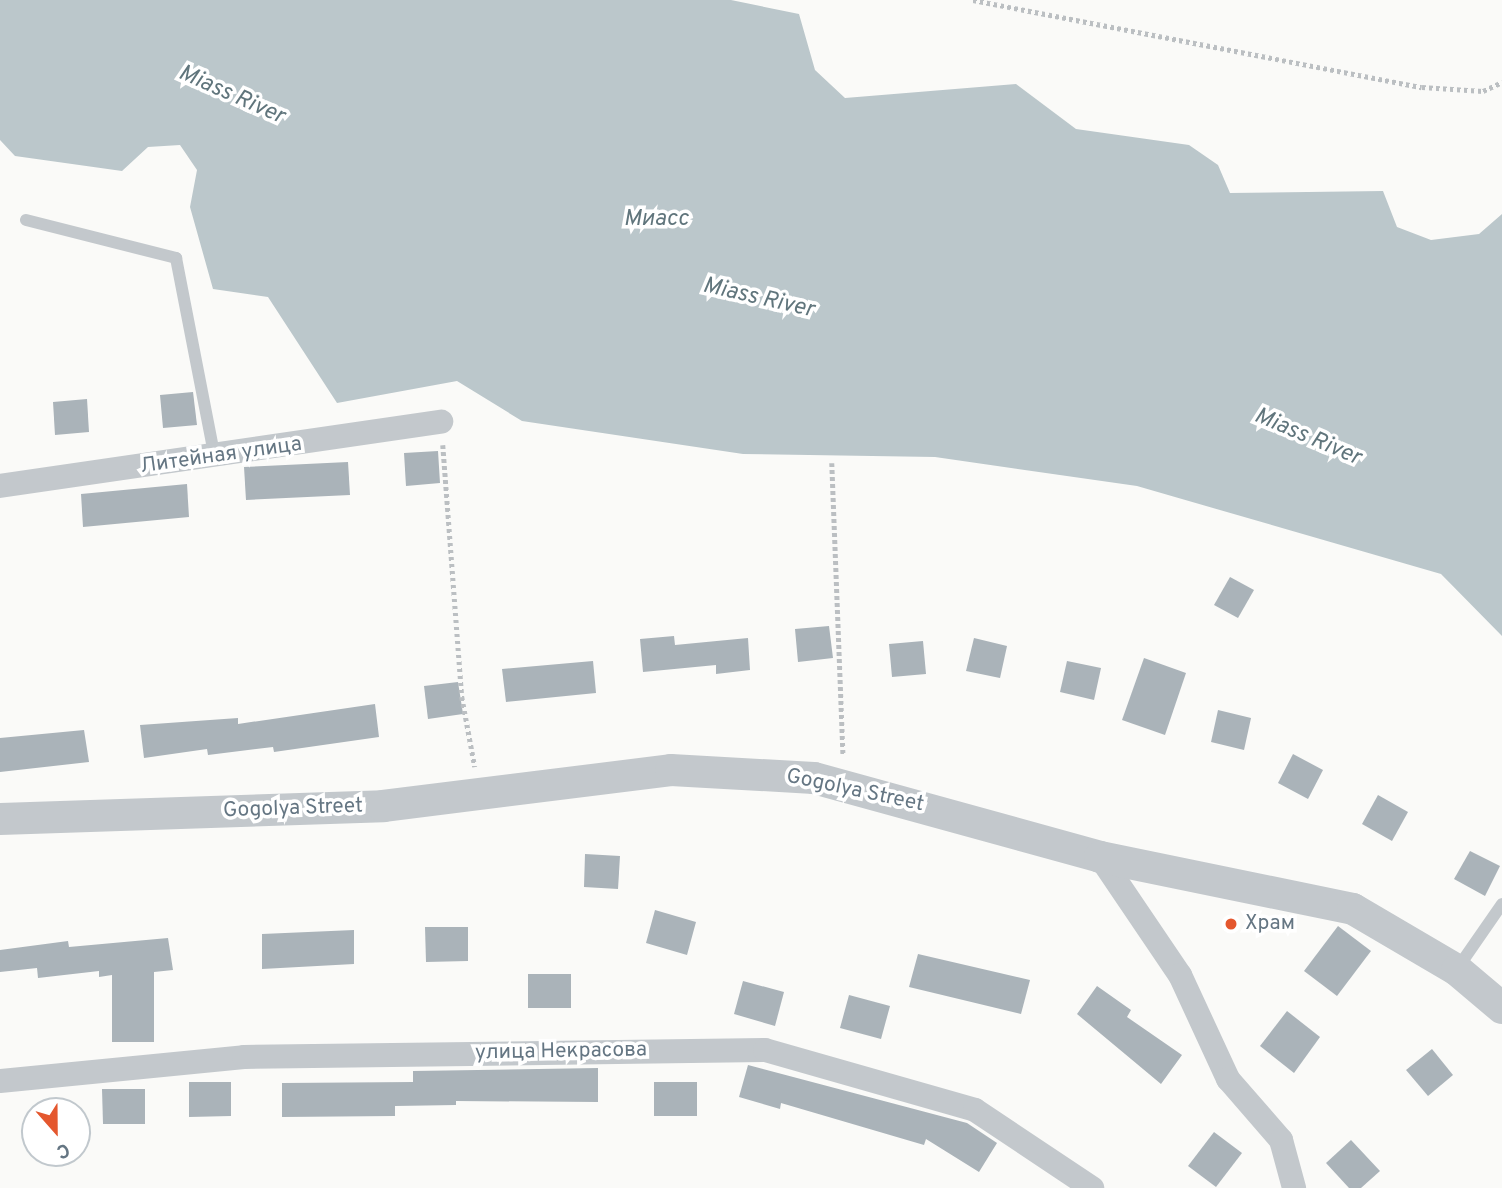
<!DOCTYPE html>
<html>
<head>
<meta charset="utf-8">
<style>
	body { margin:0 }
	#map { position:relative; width:1502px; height:1188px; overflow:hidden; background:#fafaf8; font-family:Overpass,sans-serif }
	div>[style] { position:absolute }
	.water>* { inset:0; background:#bbc7cb }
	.building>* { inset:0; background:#aab3b9 }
	.path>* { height:4.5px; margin-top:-2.25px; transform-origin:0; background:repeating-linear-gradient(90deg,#bbbfc2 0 3.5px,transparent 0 7px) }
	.service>* { height:12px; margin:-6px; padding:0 6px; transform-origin:6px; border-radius:6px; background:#c3c8cc }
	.minor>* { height:24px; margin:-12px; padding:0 12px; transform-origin:12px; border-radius:12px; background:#c3c8cc }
	.tertiary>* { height:32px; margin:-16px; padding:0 16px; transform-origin:16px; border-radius:16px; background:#c3c8cc }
	.dots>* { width:19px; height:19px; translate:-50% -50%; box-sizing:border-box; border:4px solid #fff; border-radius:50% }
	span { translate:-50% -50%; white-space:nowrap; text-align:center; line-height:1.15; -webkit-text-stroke:7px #fff; paint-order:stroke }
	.street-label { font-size:21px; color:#657683 }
	.poi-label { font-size:21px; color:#657683 }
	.left { translate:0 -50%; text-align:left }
	.water-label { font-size:23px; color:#60757c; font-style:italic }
	.north { position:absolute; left:21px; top:1097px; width:70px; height:70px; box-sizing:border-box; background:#fff; border:2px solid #c1c8cd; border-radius:50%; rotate:159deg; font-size:19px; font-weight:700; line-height:28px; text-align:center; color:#657683 }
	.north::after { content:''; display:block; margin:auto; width:24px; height:32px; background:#e4572e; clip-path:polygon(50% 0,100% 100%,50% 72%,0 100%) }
</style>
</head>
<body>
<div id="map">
	<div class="water">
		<div style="clip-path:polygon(0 0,731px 0,799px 14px,815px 70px,845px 98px,1016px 84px,1076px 129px,1189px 145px,1218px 165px,1230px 193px,1383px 191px,1397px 227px,1431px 240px,1479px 234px,1502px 214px,1502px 636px,1441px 574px,1137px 486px,935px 457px,743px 454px,522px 421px,457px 381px,337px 403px,268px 297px,213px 289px,190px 207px,197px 170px,180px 145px,148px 147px,122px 171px,15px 156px,0 140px)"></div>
	</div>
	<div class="building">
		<div style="clip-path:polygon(193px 392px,197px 425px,163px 428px,160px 395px)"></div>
		<div style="clip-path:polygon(87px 399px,89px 432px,55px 435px,53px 402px)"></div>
		<div style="clip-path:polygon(438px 451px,440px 483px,406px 486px,404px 453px)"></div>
		<div style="clip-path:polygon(348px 462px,350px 495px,246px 500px,244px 467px)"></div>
		<div style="clip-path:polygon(187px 484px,189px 517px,83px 527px,81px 494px)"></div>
		<div style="clip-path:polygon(1230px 577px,1254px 590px,1238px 618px,1214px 605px)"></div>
		<div style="clip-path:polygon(829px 626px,833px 658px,798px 662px,795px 629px)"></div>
		<div style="clip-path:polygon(674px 636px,675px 645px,748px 638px,750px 670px,716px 674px,716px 665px,643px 672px,640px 639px)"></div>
		<div style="clip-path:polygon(974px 638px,1007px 646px,1000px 678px,966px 671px)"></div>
		<div style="clip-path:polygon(923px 641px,926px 674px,892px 677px,889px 644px)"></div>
		<div style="clip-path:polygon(1144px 658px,1186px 673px,1165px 735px,1122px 720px)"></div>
		<div style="clip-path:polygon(593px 661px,596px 693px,506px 702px,502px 669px)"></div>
		<div style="clip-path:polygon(1067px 661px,1101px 668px,1094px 700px,1060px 692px)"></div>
		<div style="clip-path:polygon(458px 682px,463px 714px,428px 719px,424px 686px)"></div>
		<div style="clip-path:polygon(375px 704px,379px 737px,274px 752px,273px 747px,208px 755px,207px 749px,144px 758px,140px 725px,238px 718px,238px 724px)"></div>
		<div style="clip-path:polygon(1218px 710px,1251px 718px,1244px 750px,1211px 742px)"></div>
		<div style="clip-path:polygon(84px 730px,89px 762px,0 772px,0 738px)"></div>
		<div style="clip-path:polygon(1293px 754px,1323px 770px,1308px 799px,1278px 783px)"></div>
		<div style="clip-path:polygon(1378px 795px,1408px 812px,1392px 841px,1362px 824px)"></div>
		<div style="clip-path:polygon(1470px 851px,1500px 866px,1485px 896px,1454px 879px)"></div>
		<div style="clip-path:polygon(585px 854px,620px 856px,618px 889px,584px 887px)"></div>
		<div style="clip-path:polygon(655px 910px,696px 922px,687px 955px,646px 943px)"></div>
		<div style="clip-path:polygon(1338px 926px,1371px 951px,1337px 996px,1304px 971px)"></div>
		<div style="clip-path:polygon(425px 927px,468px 927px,468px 961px,426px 962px)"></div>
		<div style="clip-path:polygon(354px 930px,354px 964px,262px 969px,262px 934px)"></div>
		<div style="clip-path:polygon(168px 938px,173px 970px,154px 972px,154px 1042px,112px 1042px,112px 975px,99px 977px,99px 971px,38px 978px,37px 968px,0 972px,0 950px,68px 941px,69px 947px)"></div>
		<div style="clip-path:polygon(918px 954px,1030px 980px,1021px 1014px,909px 987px)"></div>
		<div style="clip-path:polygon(528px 974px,571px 974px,571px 1008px,528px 1008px)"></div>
		<div style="clip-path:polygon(743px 981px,784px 992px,775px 1026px,734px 1014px)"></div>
		<div style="clip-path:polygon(1097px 986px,1131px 1010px,1127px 1017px,1182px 1055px,1161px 1084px,1077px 1014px)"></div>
		<div style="clip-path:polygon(849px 995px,890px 1006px,881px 1039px,840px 1028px)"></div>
		<div style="clip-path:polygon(1287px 1011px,1320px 1037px,1294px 1073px,1260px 1046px)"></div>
		<div style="clip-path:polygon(1432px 1049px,1453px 1075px,1428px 1096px,1406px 1070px)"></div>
		<div style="clip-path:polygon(748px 1065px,967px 1123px,997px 1143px,979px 1172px,926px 1139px,924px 1145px,781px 1103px,780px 1109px,739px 1097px)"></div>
		<div style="clip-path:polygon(598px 1068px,598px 1102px,456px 1101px,456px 1105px,395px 1106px,395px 1116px,282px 1117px,282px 1083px,413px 1082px,413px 1071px)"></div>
		<div style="clip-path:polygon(189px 1082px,231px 1082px,231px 1116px,189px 1117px)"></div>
		<div style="clip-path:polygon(654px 1082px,697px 1082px,697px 1116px,654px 1116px)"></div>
		<div style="clip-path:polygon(102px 1089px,145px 1089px,145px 1124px,103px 1124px)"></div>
		<div style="clip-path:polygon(1214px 1132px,1242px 1153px,1216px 1187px,1188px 1166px)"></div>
		<div style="clip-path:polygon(1351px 1140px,1380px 1171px,1361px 1188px,1349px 1188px,1326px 1163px)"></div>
	</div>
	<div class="path">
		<div style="left:973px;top:0;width:457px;rotate:11deg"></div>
		<div style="left:1422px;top:87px;width:61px;rotate:3.8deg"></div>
		<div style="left:1483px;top:91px;width:21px;rotate:-25deg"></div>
		<div style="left:443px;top:445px;width:253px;rotate:85.7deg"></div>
		<div style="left:462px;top:697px;width:71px;rotate:79.5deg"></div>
		<div style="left:832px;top:463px;width:293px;rotate:87.8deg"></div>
	</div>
	<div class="service">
		<div style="left:26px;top:220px;width:155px;rotate:14.2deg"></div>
		<div style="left:176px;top:258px;width:204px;rotate:79deg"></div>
		<div style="left:1457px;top:969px;width:79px;rotate:-55.3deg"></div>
	</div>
	<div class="minor">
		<div style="left:0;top:486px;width:446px;rotate:-8.3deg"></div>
		<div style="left:1100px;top:857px;width:143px;rotate:55.9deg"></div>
		<div style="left:1180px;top:975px;width:115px;rotate:65.2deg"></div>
		<div style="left:1228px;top:1079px;width:81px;rotate:49deg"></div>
		<div style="left:1281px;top:1140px;width:50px;rotate:74.8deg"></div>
		<div style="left:0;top:1081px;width:245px;rotate:-5.6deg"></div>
		<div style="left:244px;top:1057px;width:521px;rotate:-0.77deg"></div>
		<div style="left:765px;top:1050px;width:218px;rotate:15.9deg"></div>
		<div style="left:975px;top:1110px;width:141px;rotate:33.7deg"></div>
	</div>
	<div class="tertiary">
		<div style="left:0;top:819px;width:383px;rotate:-1.9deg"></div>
		<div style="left:383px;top:806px;width:290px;rotate:-7.1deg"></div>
		<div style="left:671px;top:770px;width:143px;rotate:3.2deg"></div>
		<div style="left:814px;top:778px;width:297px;rotate:15.4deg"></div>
		<div style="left:1100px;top:857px;width:258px;rotate:11.6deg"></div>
		<div style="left:1353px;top:909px;width:121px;rotate:30.4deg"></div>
		<div style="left:1457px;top:970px;width:59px;rotate:40.2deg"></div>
	</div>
	<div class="dots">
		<div style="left:1231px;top:924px;background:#e4572e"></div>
	</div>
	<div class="street-label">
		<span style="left:221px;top:456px;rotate:-8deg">Литейная улица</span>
		<span style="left:855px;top:791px;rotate:12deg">Gogolya Street</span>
		<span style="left:293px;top:809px;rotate:-2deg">Gogolya Street</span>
		<span style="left:561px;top:1052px;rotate:-1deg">улица Некрасова</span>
	</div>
	<div class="poi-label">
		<span class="left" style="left:1245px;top:924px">Храм</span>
	</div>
	<div class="water-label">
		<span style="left:231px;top:96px;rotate:24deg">Miass River</span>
		<span style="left:656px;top:220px">Миасс</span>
		<span style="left:758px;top:299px;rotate:13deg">Miass River</span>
		<span style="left:1307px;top:438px;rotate:23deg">Miass River</span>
	</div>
	<div class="north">С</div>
</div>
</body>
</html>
